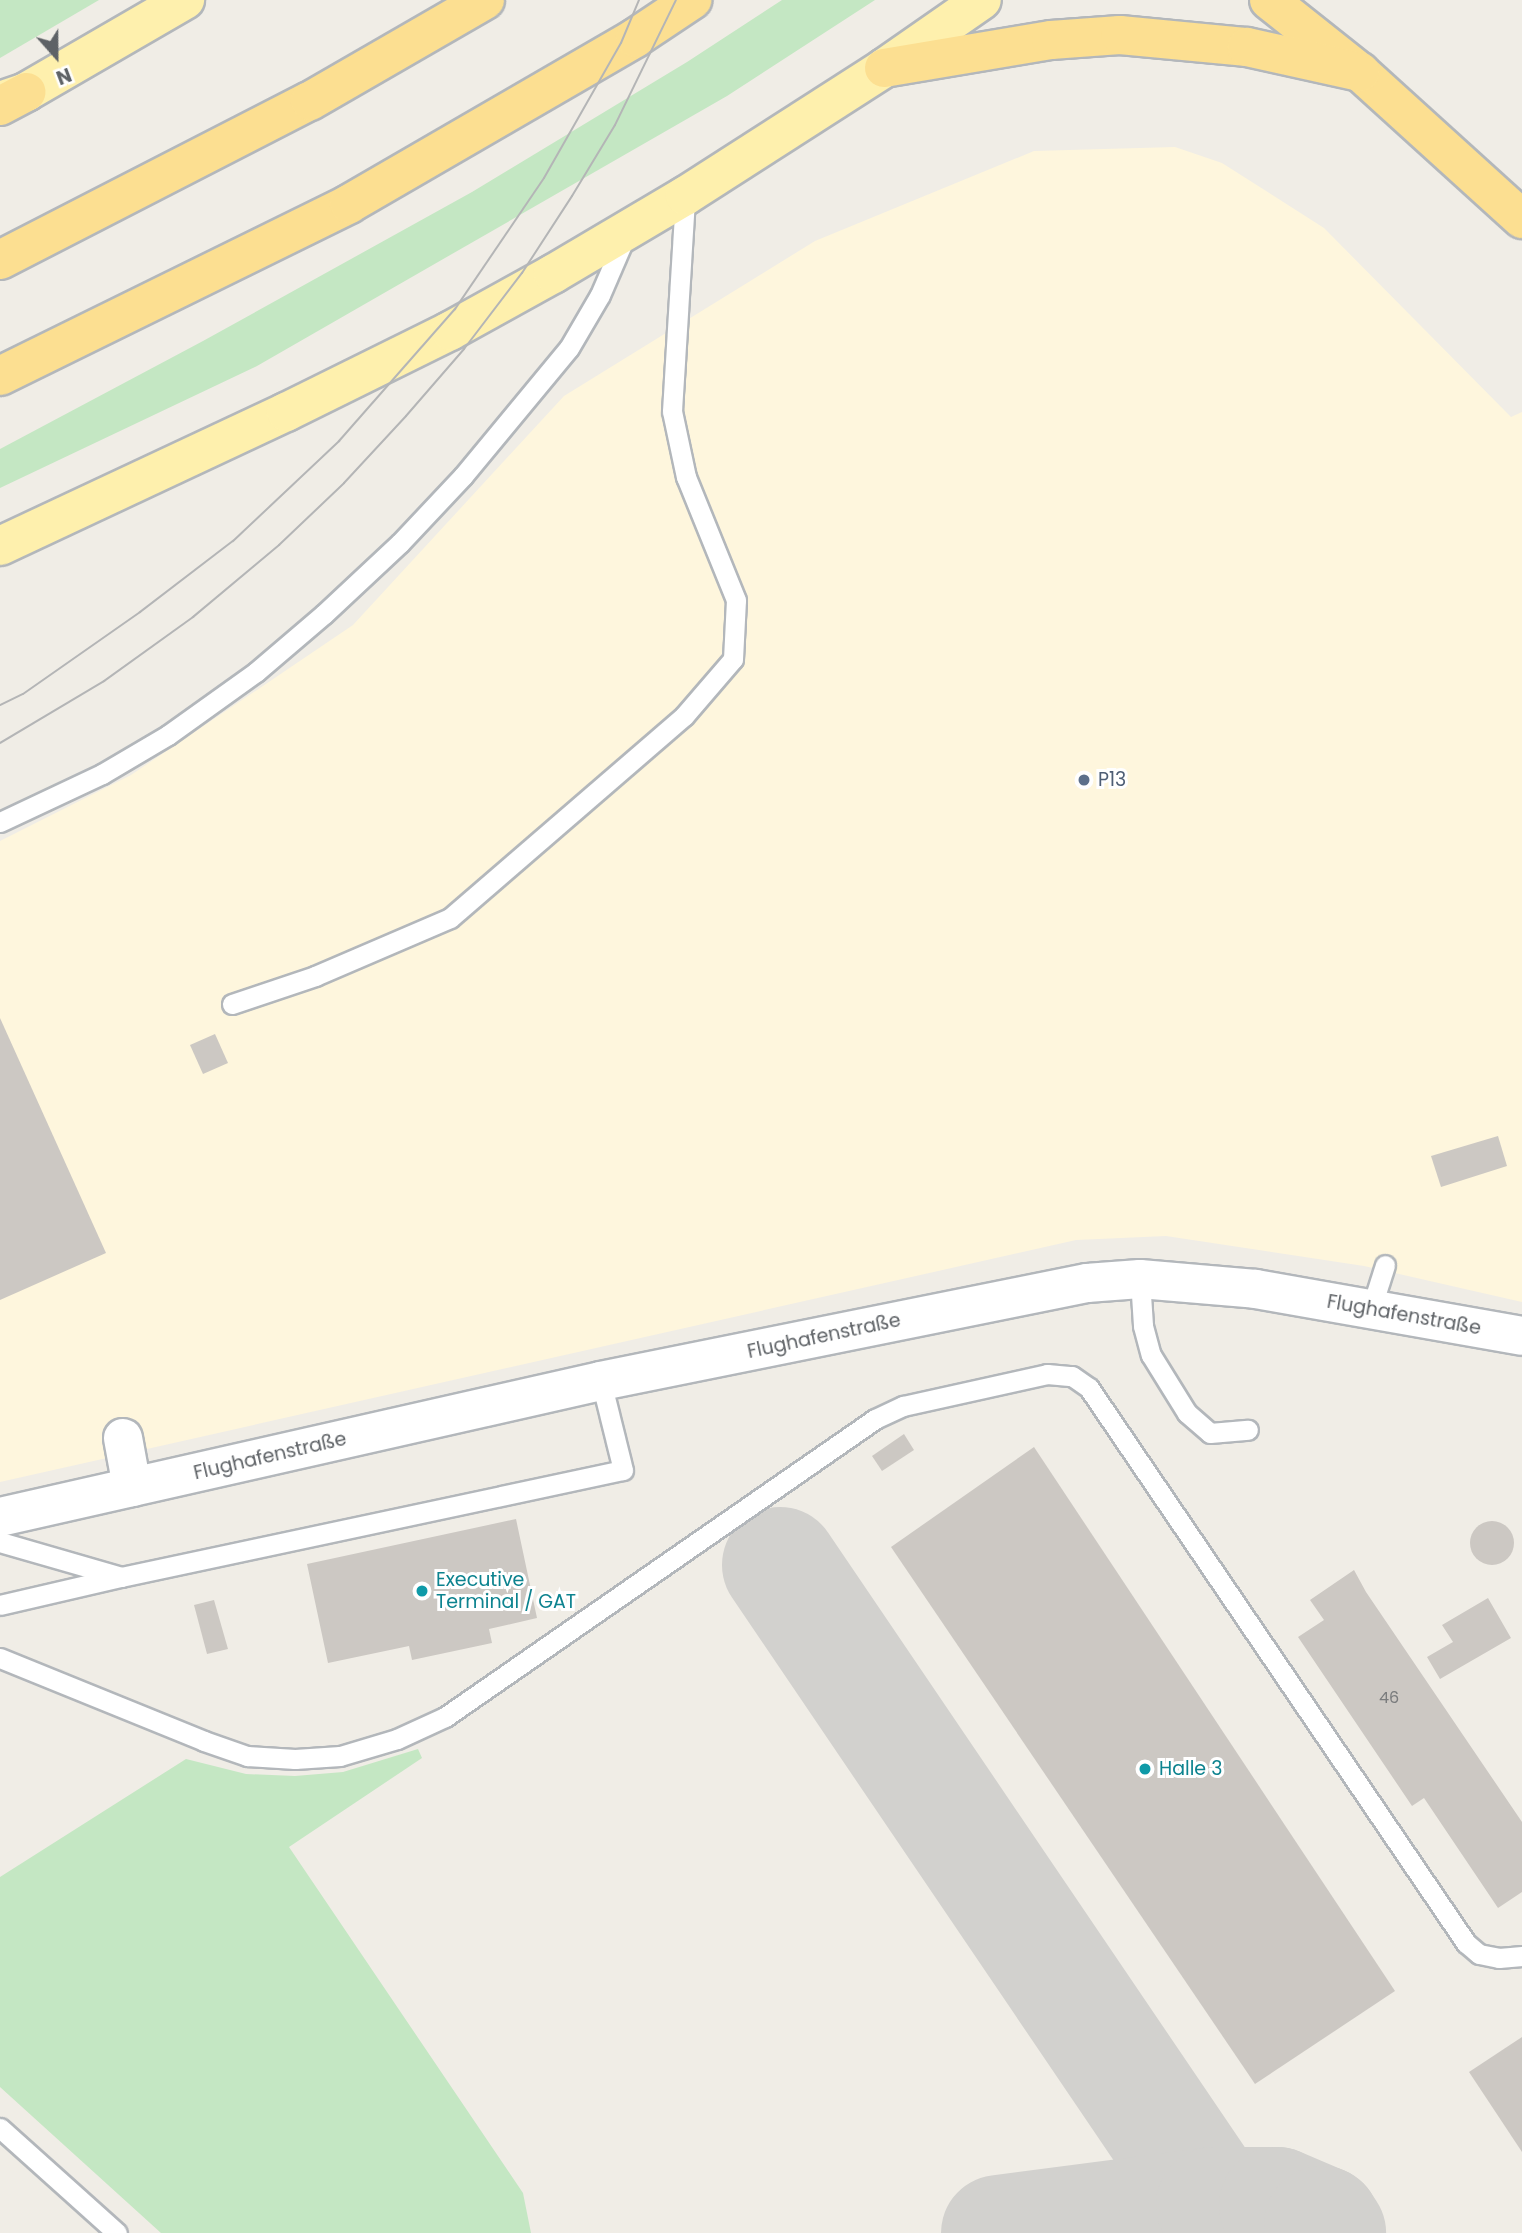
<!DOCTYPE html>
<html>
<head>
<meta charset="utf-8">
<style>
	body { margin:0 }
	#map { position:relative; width:1522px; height:2233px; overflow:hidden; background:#f0ede6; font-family:Poppins,sans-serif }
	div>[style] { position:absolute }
	.commercial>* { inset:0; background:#fef6dd }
	.green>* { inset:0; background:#c4e7c3 }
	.taxiway>* { height:116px; margin:-58px; padding:0 58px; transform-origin:58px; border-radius:58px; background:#d2d1ce }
	.building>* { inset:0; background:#ccc8c3 }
	.round { border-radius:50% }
	.roads { filter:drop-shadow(2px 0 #b3b7bb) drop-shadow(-2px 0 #b3b7bb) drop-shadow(0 2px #b3b7bb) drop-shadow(0 -2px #b3b7bb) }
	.lane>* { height:19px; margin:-9.5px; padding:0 9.5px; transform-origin:9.5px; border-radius:9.5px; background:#fff }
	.street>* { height:38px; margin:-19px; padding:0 19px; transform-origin:19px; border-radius:19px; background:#fff }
	.primary>* { height:38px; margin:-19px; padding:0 19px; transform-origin:19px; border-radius:19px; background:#fef0ad }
	.highway>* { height:38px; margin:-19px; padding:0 19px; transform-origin:19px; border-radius:19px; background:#fcdf91 }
	.tram>* { height:2px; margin:-1px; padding:0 1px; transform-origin:1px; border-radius:1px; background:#b4b5b6 }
	.dots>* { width:19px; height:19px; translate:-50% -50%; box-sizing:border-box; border:4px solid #fff; border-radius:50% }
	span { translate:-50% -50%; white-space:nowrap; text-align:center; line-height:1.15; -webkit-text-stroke:6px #fff; paint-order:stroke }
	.number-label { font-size:16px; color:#7a7c7d }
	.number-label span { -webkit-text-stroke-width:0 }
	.service-label { font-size:19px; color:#4e5e75 }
	.left { translate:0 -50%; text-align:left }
	.street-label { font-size:19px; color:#5e6266 }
	.culture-label { font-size:19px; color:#0d838f }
	.north { position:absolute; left:21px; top:21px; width:70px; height:70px; -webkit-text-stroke:5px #fff; paint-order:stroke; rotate:159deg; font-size:19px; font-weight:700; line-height:28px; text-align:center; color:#5e6266 }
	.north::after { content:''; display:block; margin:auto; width:24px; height:32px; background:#5e6266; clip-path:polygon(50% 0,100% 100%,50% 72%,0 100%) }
</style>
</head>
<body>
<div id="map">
	<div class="commercial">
		<div style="clip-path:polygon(1175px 147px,1222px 163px,1324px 228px,1511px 417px,1522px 412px,1522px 1302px,1364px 1266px,1166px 1236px,1076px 1240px,0 1482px,0 841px,131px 775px,353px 625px,564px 396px,815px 241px,1034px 151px)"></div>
	</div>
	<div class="green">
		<div style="clip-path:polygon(0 0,99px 0,0 58px)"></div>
		<div style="clip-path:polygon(782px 0,875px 0,727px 96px,257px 366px,0 488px,0 449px,203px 341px,472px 192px,687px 62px)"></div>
		<div style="clip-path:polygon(418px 1749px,422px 1758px,289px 1847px,523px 2193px,531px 2233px,161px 2233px,0 2087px,0 1877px,186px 1759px,246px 1774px,295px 1776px,343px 1772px)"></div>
	</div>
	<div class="taxiway">
		<div style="left:780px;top:1565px;width:773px;rotate:55.86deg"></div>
		<div style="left:999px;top:2233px;width:217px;rotate:-7.4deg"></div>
		<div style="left:1214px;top:2205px;width:63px"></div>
		<div style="left:1277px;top:2205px;width:49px;rotate:22.9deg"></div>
		<div style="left:1322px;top:2224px;width:11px;rotate:56deg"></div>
	</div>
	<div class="building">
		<div style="clip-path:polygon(0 1018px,106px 1253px,0 1300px)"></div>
		<div style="clip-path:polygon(215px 1034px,228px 1063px,203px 1074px,190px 1045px)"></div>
		<div style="clip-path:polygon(1498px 1136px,1507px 1166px,1441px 1187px,1431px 1156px)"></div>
		<div style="clip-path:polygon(904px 1434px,914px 1450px,882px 1471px,872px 1456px)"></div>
		<div style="clip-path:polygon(1034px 1447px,1395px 1991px,1255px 2084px,891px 1547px)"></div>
		<div style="clip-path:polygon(516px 1519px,537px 1618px,489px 1629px,492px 1643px,412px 1660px,409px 1646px,328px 1663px,307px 1564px)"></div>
		<div class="round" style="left:1470px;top:1521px;width:44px;height:44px"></div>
		<div style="clip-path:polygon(1354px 1570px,1366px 1592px,1522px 1822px,1522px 1892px,1498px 1908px,1424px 1798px,1412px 1806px,1298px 1637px,1324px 1620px,1310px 1600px)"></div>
		<div style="clip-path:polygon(1488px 1598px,1511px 1638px,1440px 1679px,1427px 1657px,1453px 1642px,1442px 1625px)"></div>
		<div style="clip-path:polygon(214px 1600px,228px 1649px,207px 1654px,194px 1605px)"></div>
		<div style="clip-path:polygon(1522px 2037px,1522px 2152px,1469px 2072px)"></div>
	</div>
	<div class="roads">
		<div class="lane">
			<div style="left:0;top:822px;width:113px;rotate:-25.2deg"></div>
			<div style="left:102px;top:774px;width:77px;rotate:-30.6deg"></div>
			<div style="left:168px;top:735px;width:108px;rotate:-35.6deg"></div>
			<div style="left:256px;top:672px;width:89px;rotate:-40.5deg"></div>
			<div style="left:324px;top:614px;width:104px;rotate:-43.1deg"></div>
			<div style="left:400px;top:543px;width:92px;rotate:-46.8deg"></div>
			<div style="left:463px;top:476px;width:166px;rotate:-50.4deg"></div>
			<div style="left:569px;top:348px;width:61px;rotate:-59.7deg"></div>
			<div style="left:600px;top:295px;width:63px;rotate:-66.7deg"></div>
			<div style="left:232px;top:1004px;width:88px;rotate:-18.6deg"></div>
			<div style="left:315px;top:976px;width:147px;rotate:-23.2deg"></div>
			<div style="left:450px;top:918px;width:309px;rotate:-40.8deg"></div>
			<div style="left:684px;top:716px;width:75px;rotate:-49.3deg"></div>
			<div style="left:733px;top:659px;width:59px;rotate:-87.1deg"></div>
			<div style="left:736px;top:600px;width:133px;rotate:-112.1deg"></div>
			<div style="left:686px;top:477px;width:67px;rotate:-102deg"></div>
			<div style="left:672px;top:411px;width:215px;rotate:-86.5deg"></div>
			<div style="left:1140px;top:1279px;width:47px;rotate:86.3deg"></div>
			<div style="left:1143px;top:1326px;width:30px;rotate:75deg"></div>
			<div style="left:1151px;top:1355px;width:68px;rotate:58.2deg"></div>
			<div style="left:1187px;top:1413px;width:30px;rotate:41deg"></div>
			<div style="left:1210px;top:1433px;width:38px;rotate:-5deg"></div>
			<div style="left:1371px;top:1309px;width:46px;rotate:-72.3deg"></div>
			<div style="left:0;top:1542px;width:126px;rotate:16.1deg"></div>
			<div style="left:121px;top:1577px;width:513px;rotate:-12.03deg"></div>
			<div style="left:623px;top:1470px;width:92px;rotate:-103.9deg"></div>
			<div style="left:0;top:1605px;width:123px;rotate:-13.1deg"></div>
			<div style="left:0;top:1658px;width:220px;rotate:22.1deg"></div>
			<div style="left:204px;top:1741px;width:46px;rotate:19.2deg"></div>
			<div style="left:247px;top:1756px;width:48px;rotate:3.6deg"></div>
			<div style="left:295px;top:1759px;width:45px;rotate:-3.8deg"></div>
			<div style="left:340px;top:1756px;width:59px;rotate:-16.6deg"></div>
			<div style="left:397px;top:1739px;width:53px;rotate:-24.6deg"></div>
			<div style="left:445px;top:1717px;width:523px;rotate:-34.72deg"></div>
			<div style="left:875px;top:1419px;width:31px;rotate:-25deg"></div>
			<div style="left:903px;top:1406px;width:148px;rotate:-12.5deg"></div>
			<div style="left:1047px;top:1374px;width:25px;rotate:5deg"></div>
			<div style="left:1072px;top:1376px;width:21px;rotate:35deg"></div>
			<div style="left:1089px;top:1388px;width:671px;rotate:55.81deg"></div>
			<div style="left:1466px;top:1943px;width:17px;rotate:40deg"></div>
			<div style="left:1479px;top:1954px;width:20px;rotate:11deg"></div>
			<div style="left:1499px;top:1958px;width:23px;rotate:-5deg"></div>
			<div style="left:0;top:2128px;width:157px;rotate:41.9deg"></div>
		</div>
		<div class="street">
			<div style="left:123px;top:1438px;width:50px;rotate:79.6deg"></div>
			<div style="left:0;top:1517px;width:616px;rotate:-12.75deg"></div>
			<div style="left:601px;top:1381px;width:496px;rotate:-11.4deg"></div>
			<div style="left:1087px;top:1283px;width:53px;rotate:-4.3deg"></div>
			<div style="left:1140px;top:1279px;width:116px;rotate:4.9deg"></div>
			<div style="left:1256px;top:1289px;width:270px;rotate:10deg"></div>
		</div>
		<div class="primary">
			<div style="left:0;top:101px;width:28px;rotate:-19deg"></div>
			<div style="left:26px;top:92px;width:184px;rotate:-30.1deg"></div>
			<div style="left:0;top:546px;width:316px;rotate:-25.1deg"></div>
			<div style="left:286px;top:412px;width:183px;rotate:-26.3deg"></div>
			<div style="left:450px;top:331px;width:118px;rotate:-29deg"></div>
			<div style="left:553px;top:274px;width:153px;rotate:-30.6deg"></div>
			<div style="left:685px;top:196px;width:237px;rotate:-32.7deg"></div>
			<div style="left:884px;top:68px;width:119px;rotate:-34.8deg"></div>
		</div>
		<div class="highway">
			<div style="left:1269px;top:0;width:116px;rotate:38.4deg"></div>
			<div style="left:1360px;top:72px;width:219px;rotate:42.2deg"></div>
			<div style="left:884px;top:68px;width:169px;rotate:-9.5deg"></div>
			<div style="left:1051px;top:40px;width:69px;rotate:-4.1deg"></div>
			<div style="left:1120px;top:35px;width:128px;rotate:5.4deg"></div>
			<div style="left:1247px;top:47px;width:116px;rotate:12.5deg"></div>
			<div style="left:0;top:106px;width:30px;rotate:-28deg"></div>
			<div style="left:0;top:260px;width:348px;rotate:-27.2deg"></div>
			<div style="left:310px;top:101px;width:202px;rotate:-30deg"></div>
			<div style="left:0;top:376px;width:389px;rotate:-26.2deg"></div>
			<div style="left:349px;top:204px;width:331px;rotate:-30.1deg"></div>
			<div style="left:635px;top:38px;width:69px;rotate:-33.7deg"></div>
		</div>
	</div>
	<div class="tram">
		<div style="left:0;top:705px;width:25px;rotate:-26deg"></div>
		<div style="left:23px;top:694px;width:143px;rotate:-35deg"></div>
		<div style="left:140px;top:612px;width:117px;rotate:-37.4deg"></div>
		<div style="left:233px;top:541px;width:146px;rotate:-43.3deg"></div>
		<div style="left:339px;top:441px;width:176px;rotate:-48.7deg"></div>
		<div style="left:455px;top:309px;width:158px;rotate:-55.8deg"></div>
		<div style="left:544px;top:178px;width:155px;rotate:-60.3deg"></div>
		<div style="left:621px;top:43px;width:47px;rotate:-67.3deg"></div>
		<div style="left:0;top:743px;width:121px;rotate:-30.8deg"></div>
		<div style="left:104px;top:681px;width:110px;rotate:-35.7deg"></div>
		<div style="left:193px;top:617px;width:112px;rotate:-39.9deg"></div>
		<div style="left:279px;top:545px;width:90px;rotate:-43.6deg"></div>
		<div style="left:344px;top:483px;width:91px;rotate:-47.2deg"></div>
		<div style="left:406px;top:416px;width:89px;rotate:-49.1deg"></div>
		<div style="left:464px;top:349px;width:96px;rotate:-52.7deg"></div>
		<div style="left:522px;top:273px;width:92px;rotate:-57deg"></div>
		<div style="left:572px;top:196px;width:83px;rotate:-58.8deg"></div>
		<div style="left:615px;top:125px;width:139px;rotate:-64deg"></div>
	</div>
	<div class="dots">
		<div style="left:1084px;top:780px;background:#5c6f8a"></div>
		<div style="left:422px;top:1591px;background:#0f9aa8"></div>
		<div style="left:1145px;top:1769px;background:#0f9aa8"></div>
	</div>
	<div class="number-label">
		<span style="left:1389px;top:1698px">46</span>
	</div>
	<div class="service-label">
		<span class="left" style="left:1098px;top:780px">P13</span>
	</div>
	<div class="street-label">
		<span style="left:1404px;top:1315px;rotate:10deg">Flughafenstraße</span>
		<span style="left:824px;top:1336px;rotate:-12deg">Flughafenstraße</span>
		<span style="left:270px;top:1456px;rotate:-13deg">Flughafenstraße</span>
	</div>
	<div class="culture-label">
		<span class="left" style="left:436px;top:1591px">Executive<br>Terminal / GAT</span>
		<span class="left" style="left:1159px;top:1769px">Halle 3</span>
	</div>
	<div class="north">N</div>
</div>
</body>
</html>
